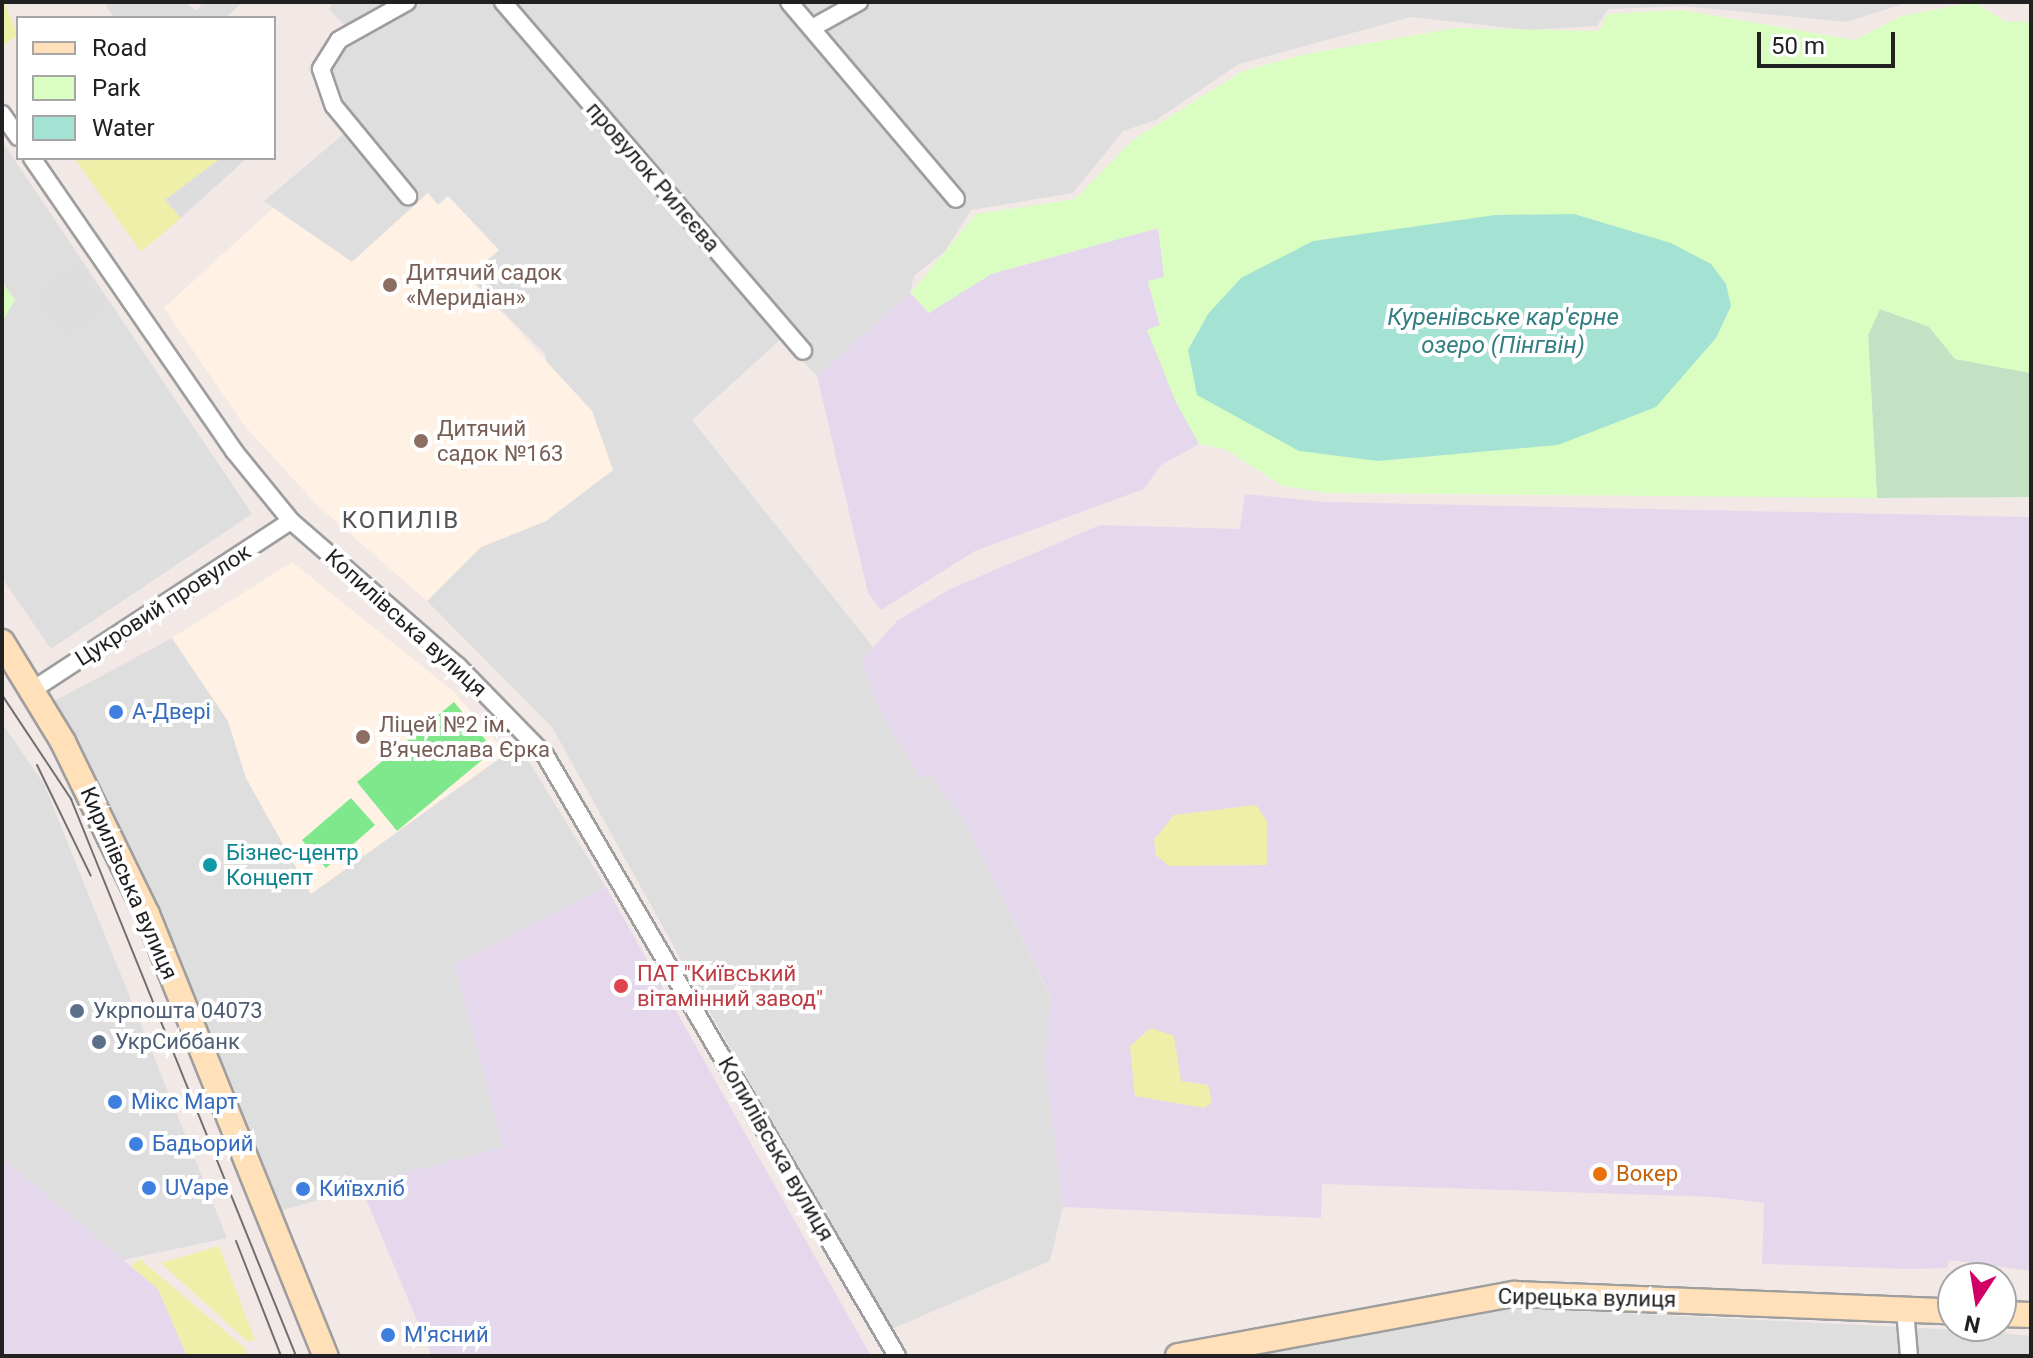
<!DOCTYPE html>
<html>
<head>
<meta charset="utf-8">
<style>
	body { margin:0 }
	#map { position:relative; width:2033px; height:1358px; overflow:hidden; background:#f2e9e7; font-family:Roboto,sans-serif }
	div>[style] { position:absolute }
	.residential>* { inset:0; background:#dfdedf }
	.industrial>* { inset:0; background:#e6d8ec }
	.education>* { inset:0; background:#fff1e3 }
	.grass>* { inset:0; background:#eef0aa }
	.wetland>* { inset:0; background:#c3e2c4 }
	.park>* { inset:0; background:#dafec2 }
	.pitch>* { inset:0; background:#7fe78c }
	.parking>* { inset:0; background:#ddd }
	.water>* { inset:0; background:#a4e3d3 }
	.roads { filter:drop-shadow(2px 0 #9e9e9e) drop-shadow(-2px 0 #9e9e9e) drop-shadow(0 2px #9e9e9e) drop-shadow(0 -2px #9e9e9e) }
	.street>* { height:16px; margin:-8px; padding:0 8px; transform-origin:8px; border-radius:8px; background:#fff }
	.secondary>* { height:24px; margin:-12px; padding:0 12px; transform-origin:12px; border-radius:12px; background:#ffe0b8 }
	.tram>* { height:2px; margin:-1px; padding:0 1px; transform-origin:1px; border-radius:1px; background:#6f6f6f }
	.dots>* { width:22px; height:22px; translate:-50% -50%; box-sizing:border-box; border:4px solid #fff; border-radius:50% }
	span { translate:-50% -50%; white-space:nowrap; text-align:center; line-height:1.15; -webkit-text-stroke:8px #fff; paint-order:stroke }
	.street-label { font-size:22px; color:#212121 }
	.education-label { font-size:22px; color:#785e54 }
	.left { translate:0 -50%; text-align:left }
	.shop-label { font-size:22px; color:#366cbe }
	.culture-label { font-size:22px; color:#0d838f }
	.health-label { font-size:22px; color:#be3a42 }
	.service-label { font-size:22px; color:#4e5e75 }
	.food-label { font-size:22px; color:#c56008 }
	.water-label { font-size:24px; color:#327e80; font-style:italic }
	.neighbourhood-label { font-size:24px; color:#545454; letter-spacing:2px }
	.frame { position:absolute; inset:0; border:4px solid #212121; pointer-events:none }
	.legend { position:absolute; left:16px; top:16px; width:260px; height:144px; box-sizing:border-box; background:#fff; border:2px solid #a6a6a6; margin:0; padding:10px 14px; list-style:none; font-size:24px; color:#212121 }
	.legend li { display:flex; align-items:center; gap:16px; height:40px }
	.legend b { width:40px; border:2px solid #a6a6a6 }
	.north { position:absolute; left:1937px; top:1262px; width:80px; height:80px; box-sizing:border-box; background:#fff; border:2px solid #a6a6a6; border-radius:50%; rotate:192deg; font-size:22px; font-weight:700; line-height:32px; text-align:center; color:#212121 }
	.north::after { content:''; display:block; margin:auto; width:28px; height:36px; background:#d20066; clip-path:polygon(50% 0,100% 100%,50% 72%,0 100%) }
	.scale { position:absolute; left:1757px; top:32px; width:138px; height:36px; box-sizing:border-box; border:4px solid #212121; border-top:0; padding-left:10px; font-size:24px; line-height:28px; white-space:nowrap; color:#212121; -webkit-text-stroke:6px #fff; paint-order:stroke }
</style>
</head>
<body>
<div id="map">
	<div class="residential">
		<div style="clip-path:polygon(334px 2px,1910px 2px,1846px 22px,1683px 6px,1608px 9px,1597px 26px,1528px 30px,1411px 17px,1239px 64px,1156px 120px,1123px 131px,1073px 193px,971px 210px,945px 251px,914px 276px,910px 293px,817px 376px,781px 339px,692px 420px,873px 647px,862px 660px,879px 709px,922px 779px,931px 774px,966px 824px,1051px 998px,1045px 1063px,1063px 1207px,1050px 1261px,887px 1331px,552px 727px,427px 601px,481px 547px,546px 521px,546px 355px,468px 277px,447px 197px,438px 205px,427px 194px,352px 262px,264px 201px,346px 132px,308px 68px,346px 27px,329px 9px)"></div>
		<div style="clip-path:polygon(2px 141px,252px 514px,51px 649px,2px 578px)"></div>
		<div style="clip-path:polygon(172px 638px,228px 721px,246px 778px,311px 894px,506px 754px,523px 752px,606px 887px,456px 964px,503px 1147px,277px 1212px,49px 704px)"></div>
		<div style="clip-path:polygon(2px 723px,44px 784px,227px 1238px,123px 1260px,2px 1158px)"></div>
		<div style="clip-path:polygon(1487px 1306px,1978px 1331px,2031px 1336px,2031px 1356px,1242px 1356px)"></div>
	</div>
	<div class="industrial">
		<div style="clip-path:polygon(1159px 228px,1164px 278px,1148px 282px,1160px 326px,1147px 330px,1199px 444px,1161px 465px,1144px 489px,975px 551px,881px 610px,868px 593px,817px 376px,910px 293px,929px 313px,991px 274px)"></div>
		<div style="clip-path:polygon(1245px 494px,1325px 502px,2031px 517px,2031px 1271px,1949px 1260px,1947px 1268px,1910px 1269px,1762px 1264px,1764px 1203px,1713px 1197px,1322px 1184px,1321px 1218px,1063px 1207px,1045px 1063px,1051px 997px,966px 824px,931px 775px,921px 779px,879px 709px,862px 660px,897px 621px,948px 590px,1100px 525px,1240px 529px)"></div>
		<div style="clip-path:polygon(606px 887px,871px 1356px,432px 1356px,360px 1185px,503px 1147px,455px 964px)"></div>
		<div style="clip-path:polygon(2px 1158px,158px 1289px,187px 1356px,2px 1356px)"></div>
	</div>
	<div class="education">
		<div style="clip-path:polygon(428px 193px,438px 205px,448px 196px,499px 250px,469px 277px,592px 411px,613px 470px,546px 521px,481px 547px,427px 601px,317px 505px,244px 425px,164px 308px,273px 208px,352px 262px)"></div>
		<div style="clip-path:polygon(292px 562px,453px 691px,506px 753px,311px 894px,246px 778px,228px 721px,172px 638px)"></div>
	</div>
	<div class="grass">
		<div style="clip-path:polygon(4px 2px,18px 35px,2px 46px,2px 2px)"></div>
		<div style="clip-path:polygon(74px 158px,221px 158px,165px 200px,181px 218px,141px 252px)"></div>
		<div style="clip-path:polygon(1256px 805px,1267px 821px,1267px 865px,1169px 866px,1156px 855px,1154px 840px,1174px 815px)"></div>
		<div style="clip-path:polygon(1151px 1028px,1174px 1036px,1181px 1081px,1208px 1085px,1212px 1102px,1204px 1108px,1135px 1096px,1130px 1046px)"></div>
		<div style="clip-path:polygon(219px 1246px,255px 1340px,248px 1342px,161px 1263px)"></div>
		<div style="clip-path:polygon(140px 1259px,246px 1349px,245px 1356px,187px 1356px,158px 1289px,131px 1266px)"></div>
	</div>
	<div class="wetland">
		<div style="clip-path:polygon(1880px 309px,1929px 326px,1956px 359px,2031px 373px,2031px 497px,1877px 498px,1868px 334px)"></div>
	</div>
	<div class="park">
		<div style="clip-path:polygon(1974px 2px,2005px 21px,2031px 22px,2031px 373px,1955px 359px,1929px 327px,1880px 309px,1868px 335px,1877px 498px,1329px 493px,1283px 486px,1225px 449px,1199px 444px,1175px 400px,1147px 330px,1160px 325px,1148px 281px,1164px 277px,1158px 228px,991px 274px,929px 313px,911px 293px,976px 214px,1075px 199px,1133px 140px,1243px 71px,1306px 54px,1455px 28px,1599px 31px,1608px 14px,1682px 10px,1855px 40px,1901px 16px)"></div>
		<div style="clip-path:polygon(2px 282px,15px 300px,2px 322px)"></div>
	</div>
	<div class="pitch">
		<div style="clip-path:polygon(454px 702px,494px 750px,397px 831px,357px 782px)"></div>
		<div style="clip-path:polygon(351px 798px,375px 825px,326px 868px,302px 840px)"></div>
	</div>
	<div class="parking">
		<div style="clip-path:polygon(104px 2px,185px 2px,197px 11px,203px 2px,243px 2px,225px 18px,114px 18px)"></div>
		<div style="clip-path:polygon(221px 158px,247px 158px,181px 218px,165px 200px)"></div>
		<div style="clip-path:polygon(77px 263px,107px 309px,67px 337px,34px 296px)"></div>
	</div>
	<div class="water">
		<div style="clip-path:polygon(1574px 214px,1671px 243px,1711px 264px,1726px 284px,1731px 306px,1716px 338px,1656px 407px,1558px 445px,1378px 461px,1299px 451px,1197px 395px,1188px 350px,1208px 314px,1241px 278px,1313px 241px,1495px 215px)"></div>
	</div>
	<div class="roads">
		<div class="street">
			<div style="left:407px;top:2px;width:78px;rotate:150.8deg"></div>
			<div style="left:339px;top:40px;width:34px;rotate:122deg"></div>
			<div style="left:321px;top:69px;width:39px;rotate:71deg"></div>
			<div style="left:334px;top:106px;width:117px;rotate:50.6deg"></div>
			<div style="left:503px;top:2px;width:460px;rotate:49.3deg"></div>
			<div style="left:789px;top:2px;width:258px;rotate:49.7deg"></div>
			<div style="left:812px;top:28px;width:54px;rotate:-29deg"></div>
			<div style="left:2px;top:114px;width:28px;rotate:55deg"></div>
			<div style="left:32px;top:158px;width:356px;rotate:55.4deg"></div>
			<div style="left:234px;top:451px;width:90px;rotate:50.8deg"></div>
			<div style="left:291px;top:521px;width:221px;rotate:41deg"></div>
			<div style="left:458px;top:666px;width:124px;rotate:45.7deg"></div>
			<div style="left:545px;top:755px;width:696px;rotate:59.64deg"></div>
			<div style="left:34px;top:689px;width:307px;rotate:-33.2deg"></div>
			<div style="left:1905px;top:1310px;width:46px;rotate:85deg"></div>
		</div>
		<div class="secondary">
			<div style="left:2px;top:642px;width:117px;rotate:58.6deg"></div>
			<div style="left:63px;top:742px;width:191px;rotate:64deg"></div>
			<div style="left:147px;top:914px;width:477px;rotate:68deg"></div>
			<div style="left:2001px;top:1314px;width:30px;rotate:2deg"></div>
			<div style="left:1178px;top:1356px;width:342px;rotate:-10.5deg"></div>
			<div style="left:1514px;top:1294px;width:439px;rotate:2.3deg"></div>
		</div>
	</div>
	<div class="tram">
		<div style="left:2px;top:695px;width:125px;rotate:56.4deg"></div>
		<div style="left:71px;top:799px;width:601px;rotate:68deg"></div>
		<div style="left:37px;top:765px;width:123px;rotate:64.1deg"></div>
		<div style="left:236px;top:1241px;width:123px;rotate:68.6deg"></div>
	</div>
	<div class="dots">
		<div style="left:390px;top:285px;background:#8d6e63"></div>
		<div style="left:421px;top:441px;background:#8d6e63"></div>
		<div style="left:116px;top:712px;background:#3f7fe0"></div>
		<div style="left:363px;top:737px;background:#8d6e63"></div>
		<div style="left:210px;top:865px;background:#0f9aa8"></div>
		<div style="left:621px;top:986px;background:#e0444e"></div>
		<div style="left:77px;top:1011px;background:#5c6f8a"></div>
		<div style="left:99px;top:1042px;background:#5c6f8a"></div>
		<div style="left:115px;top:1102px;background:#3f7fe0"></div>
		<div style="left:136px;top:1144px;background:#3f7fe0"></div>
		<div style="left:1600px;top:1174px;background:#e8710a"></div>
		<div style="left:149px;top:1188px;background:#3f7fe0"></div>
		<div style="left:303px;top:1189px;background:#3f7fe0"></div>
		<div style="left:388px;top:1335px;background:#3f7fe0"></div>
	</div>
	<div class="street-label">
		<span style="left:653px;top:177px;rotate:49deg">провулок Рилєєва</span>
		<span style="left:163px;top:605px;rotate:-33deg">Цукровий провулок</span>
		<span style="left:406px;top:623px;rotate:42deg">Копилівська вулиця</span>
		<span style="left:129px;top:883px;rotate:66deg">Кирилівська вулиця</span>
		<span style="left:776px;top:1149px;rotate:60deg">Копилівська вулиця</span>
		<span style="left:1587px;top:1298px;rotate:1deg">Сирецька вулиця</span>
	</div>
	<div class="education-label">
		<span class="left" style="left:406px;top:285px">Дитячий садок<br>«Меридіан»</span>
		<span class="left" style="left:437px;top:441px">Дитячий<br>садок №163</span>
		<span class="left" style="left:379px;top:737px">Ліцей №2 ім.<br>В’ячеслава Єрка</span>
	</div>
	<div class="shop-label">
		<span class="left" style="left:132px;top:712px">А-Двері</span>
		<span class="left" style="left:131px;top:1102px">Мікс Март</span>
		<span class="left" style="left:152px;top:1144px">Бадьорий</span>
		<span class="left" style="left:165px;top:1188px">UVape</span>
		<span class="left" style="left:319px;top:1189px">Київхліб</span>
		<span class="left" style="left:404px;top:1335px">М'ясний</span>
	</div>
	<div class="culture-label">
		<span class="left" style="left:226px;top:865px">Бізнес-центр<br>Концепт</span>
	</div>
	<div class="health-label">
		<span class="left" style="left:637px;top:986px">ПАТ "Київський<br>вітамінний завод"</span>
	</div>
	<div class="service-label">
		<span class="left" style="left:93px;top:1011px">Укрпошта 04073</span>
		<span class="left" style="left:115px;top:1042px">УкрСиббанк</span>
	</div>
	<div class="food-label">
		<span class="left" style="left:1616px;top:1174px">Вокер</span>
	</div>
	<div class="water-label">
		<span style="left:1503px;top:332px">Куренівське кар'єрне<br>озеро (Пінгвін)</span>
	</div>
	<div class="neighbourhood-label">
		<span style="left:401px;top:521px">КОПИЛІВ</span>
	</div>
	<div class="frame"></div>
	<ul class="legend">
	<li><b style="height:10px;background:#ffe0b8"></b>Road</li>
	<li><b style="height:22px;background:#dafec2"></b>Park</li>
	<li><b style="height:22px;background:#a4e3d3"></b>Water</li>
	</ul>
	<div class="north">N</div>
	<div class="scale">50 m</div>
</div>
</body>
</html>
